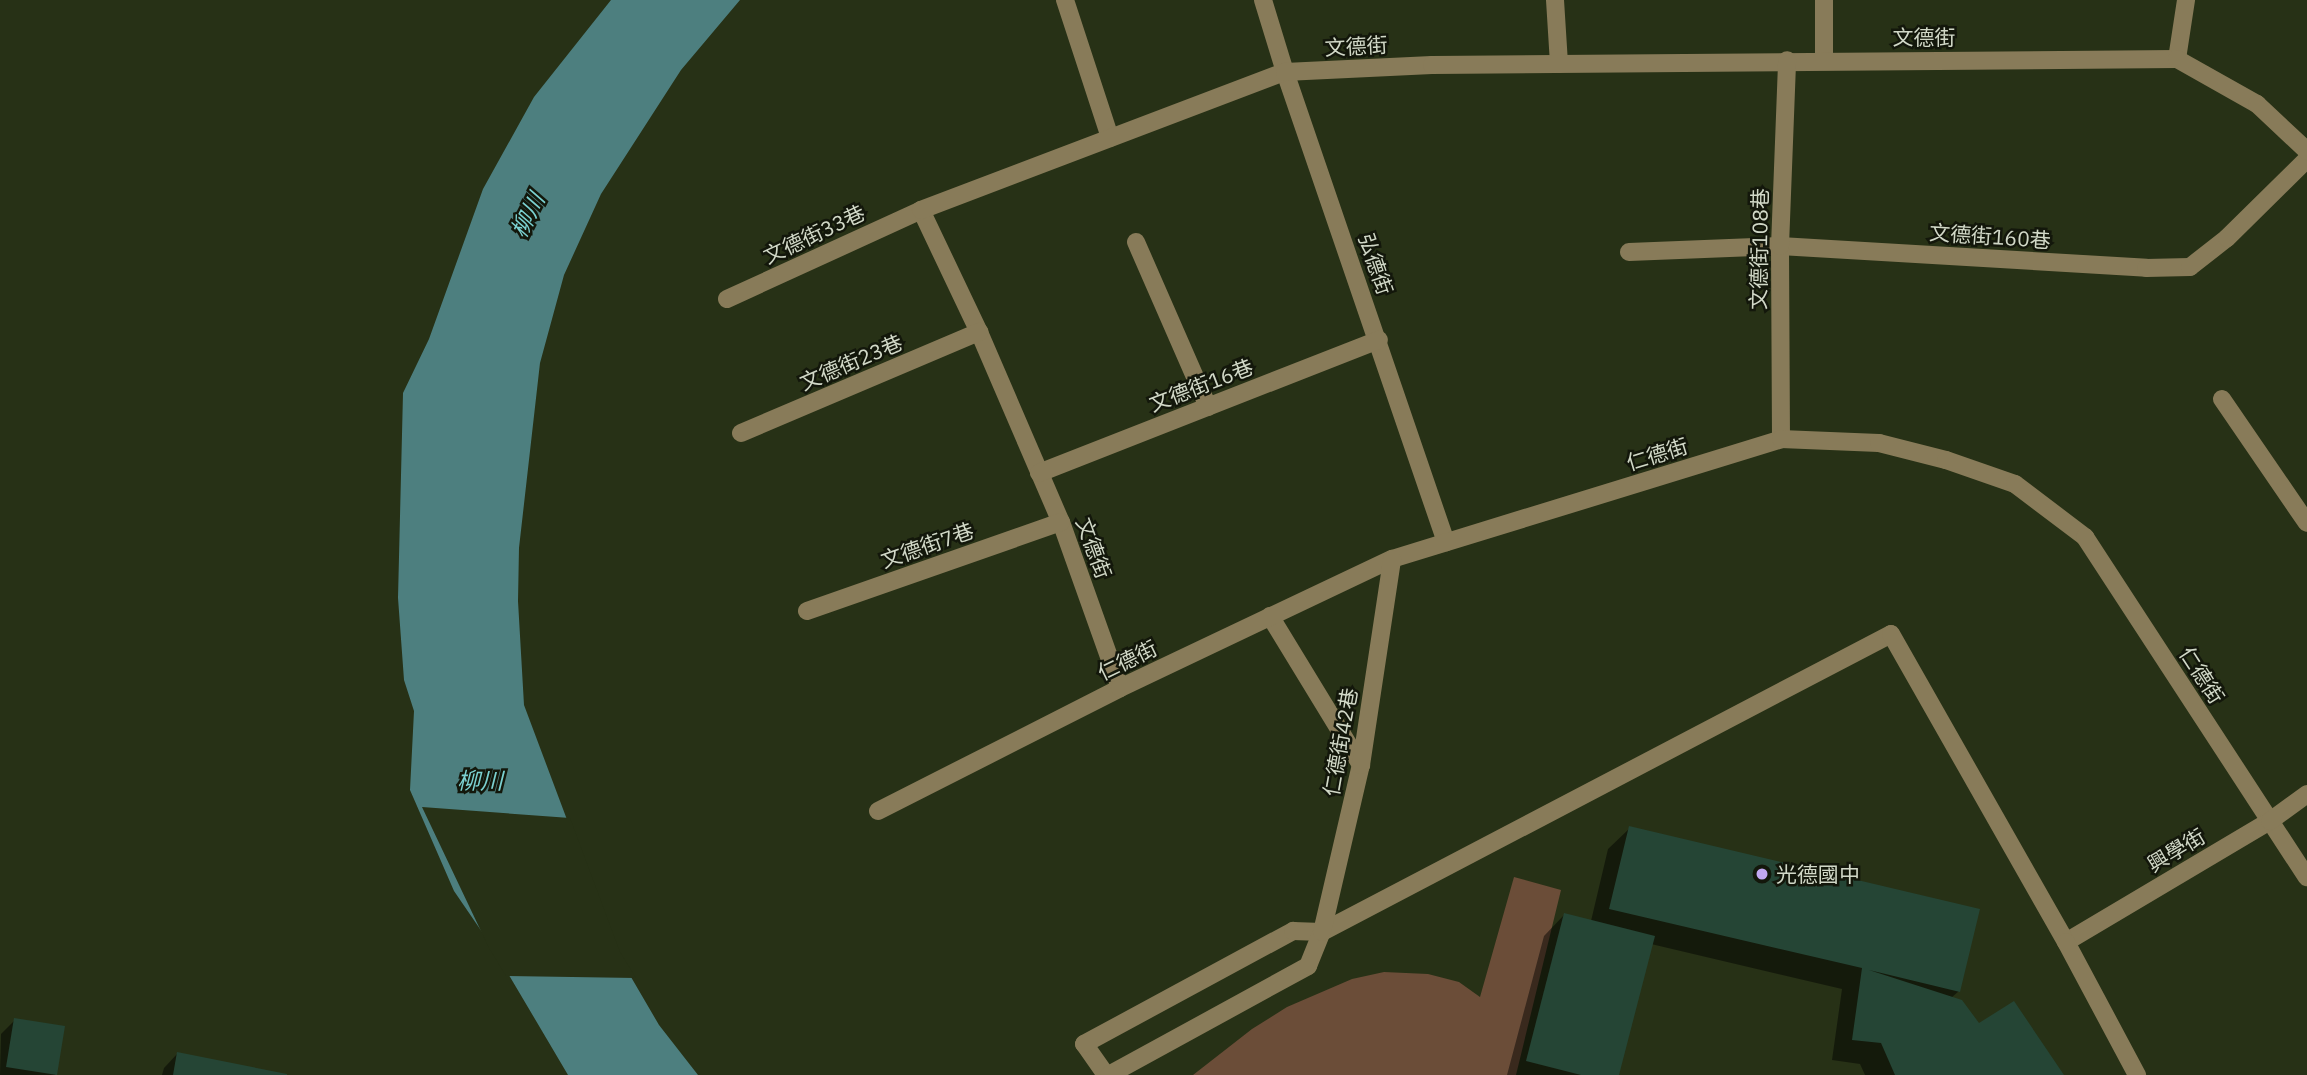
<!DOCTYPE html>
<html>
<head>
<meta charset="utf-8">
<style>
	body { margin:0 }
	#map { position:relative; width:2307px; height:1075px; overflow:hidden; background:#273116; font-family:"IBM Plex Sans","Noto Sans TC",sans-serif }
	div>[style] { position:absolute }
	.green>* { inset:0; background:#6b4d38 }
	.water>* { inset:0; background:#4d7f7f }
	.pier>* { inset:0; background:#273116 }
	.shadow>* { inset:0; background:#0007 }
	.building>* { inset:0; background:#254535 }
	.minor>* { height:18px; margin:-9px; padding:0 9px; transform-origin:9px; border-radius:9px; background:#887b59 }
	.dots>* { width:19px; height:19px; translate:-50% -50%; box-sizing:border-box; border:4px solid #13170b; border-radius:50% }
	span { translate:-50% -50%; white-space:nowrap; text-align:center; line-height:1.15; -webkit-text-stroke:5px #13170b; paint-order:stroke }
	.street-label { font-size:21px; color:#d1d8c7 }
	.poi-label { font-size:21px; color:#d1d8c7 }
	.left { translate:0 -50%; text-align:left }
	.water-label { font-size:23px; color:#7bd1d1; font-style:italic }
</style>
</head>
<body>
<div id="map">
	<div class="green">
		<div style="clip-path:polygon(1514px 877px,1561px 890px,1516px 1075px,1193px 1075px,1252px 1029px,1287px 1007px,1352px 979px,1384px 972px,1428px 974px,1459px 982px,1480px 997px)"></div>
	</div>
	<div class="water">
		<div style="clip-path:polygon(611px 0,740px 0,681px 70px,601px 194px,564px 275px,540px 363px,519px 548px,518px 601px,524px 705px,617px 953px,659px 1025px,698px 1075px,568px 1075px,493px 948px,454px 891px,410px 790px,414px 711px,404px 680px,398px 598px,403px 393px,429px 339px,483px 189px,534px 97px)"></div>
	</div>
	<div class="pier">
		<div style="clip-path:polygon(422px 807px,570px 818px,620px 952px,636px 978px,506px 976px,489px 948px)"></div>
	</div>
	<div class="shadow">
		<div style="clip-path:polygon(1630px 828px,1959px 991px,1951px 998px,1978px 1026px,2062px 1075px,1865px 1075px,1860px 1064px,1832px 1060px,1842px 989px,1651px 944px,1617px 1075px,1507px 1075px,1544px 936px,1565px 914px,1591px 921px,1608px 849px)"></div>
		<div style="clip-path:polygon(15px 1020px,63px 1028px,55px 1075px,0 1075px,1px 1034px)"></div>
		<div style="clip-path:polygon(178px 1053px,284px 1075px,162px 1075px,164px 1068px)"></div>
	</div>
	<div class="building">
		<div style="clip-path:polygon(1629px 826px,1980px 909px,1960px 992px,1869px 970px,1962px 1000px,1979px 1023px,2014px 1001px,2064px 1075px,1895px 1075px,1881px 1043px,1852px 1040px,1862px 968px,1609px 909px)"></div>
		<div style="clip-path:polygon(1564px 913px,1655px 936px,1619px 1075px,1581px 1075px,1526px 1061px)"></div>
		<div style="clip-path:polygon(14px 1018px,65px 1026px,57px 1075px,6px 1067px)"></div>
		<div style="clip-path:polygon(177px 1052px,287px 1074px,287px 1075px,173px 1075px)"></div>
	</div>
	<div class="minor">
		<div style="left:1065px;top:0;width:145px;rotate:71.9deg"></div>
		<div style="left:1263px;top:0;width:75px;rotate:73deg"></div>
		<div style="left:1285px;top:72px;width:497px;rotate:71.1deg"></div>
		<div style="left:1555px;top:0;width:64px;rotate:86.4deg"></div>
		<div style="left:2177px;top:59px;width:60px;rotate:-81.3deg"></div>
		<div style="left:1824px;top:60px;width:60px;rotate:-90deg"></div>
		<div style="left:921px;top:210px;width:135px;rotate:64.6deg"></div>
		<div style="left:979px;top:332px;width:207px;rotate:66.7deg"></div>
		<div style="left:1061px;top:522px;width:176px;rotate:70.4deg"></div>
		<div style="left:1136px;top:242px;width:180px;rotate:66.4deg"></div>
		<div style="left:1629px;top:252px;width:151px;rotate:-2.3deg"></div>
		<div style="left:1780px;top:246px;width:367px;rotate:3.4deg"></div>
		<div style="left:2146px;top:268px;width:44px;rotate:-1.3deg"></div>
		<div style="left:2190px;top:267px;width:47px;rotate:-38.1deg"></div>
		<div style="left:2227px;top:238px;width:112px;rotate:-44.6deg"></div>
		<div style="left:727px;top:299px;width:213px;rotate:-24.6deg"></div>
		<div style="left:921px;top:210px;width:389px;rotate:-20.8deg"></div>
		<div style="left:1285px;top:72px;width:147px;rotate:-2.7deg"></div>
		<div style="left:1432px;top:65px;width:745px;rotate:-0.46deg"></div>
		<div style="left:2177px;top:59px;width:92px;rotate:29.4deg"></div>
		<div style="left:2257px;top:104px;width:69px;rotate:43.2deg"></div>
		<div style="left:2222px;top:399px;width:150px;rotate:55.6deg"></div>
		<div style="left:741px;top:433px;width:259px;rotate:-23deg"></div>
		<div style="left:1781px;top:439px;width:193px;rotate:-90.3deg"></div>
		<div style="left:1780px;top:246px;width:186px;rotate:-87.8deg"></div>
		<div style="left:1039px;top:473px;width:365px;rotate:-21.4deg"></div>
		<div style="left:807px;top:611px;width:269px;rotate:-19.3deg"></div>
		<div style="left:1270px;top:616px;width:175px;rotate:58.6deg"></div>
		<div style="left:878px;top:811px;width:271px;rotate:-26.9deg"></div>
		<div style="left:1120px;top:688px;width:301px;rotate:-25.4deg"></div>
		<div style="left:1392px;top:559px;width:407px;rotate:-17.1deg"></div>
		<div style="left:1781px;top:439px;width:98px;rotate:2.3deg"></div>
		<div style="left:1879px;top:443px;width:69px;rotate:14.2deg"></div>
		<div style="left:1946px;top:460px;width:73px;rotate:19.2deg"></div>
		<div style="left:2015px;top:484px;width:88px;rotate:37.1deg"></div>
		<div style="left:2085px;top:537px;width:406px;rotate:56.9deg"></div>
		<div style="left:2066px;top:942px;width:237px;rotate:-30.7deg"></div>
		<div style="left:2270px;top:821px;width:46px;rotate:-36.1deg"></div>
		<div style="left:1106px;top:1075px;width:38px;rotate:-125deg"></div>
		<div style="left:1084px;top:1044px;width:238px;rotate:-28.4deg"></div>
		<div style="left:1293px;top:931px;width:29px;rotate:2deg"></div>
		<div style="left:1322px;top:932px;width:642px;rotate:-27.64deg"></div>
		<div style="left:1891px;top:634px;width:354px;rotate:60.4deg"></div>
		<div style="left:2066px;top:942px;width:151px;rotate:61.9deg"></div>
		<div style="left:1109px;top:1075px;width:227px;rotate:-28.7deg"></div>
		<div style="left:1308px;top:966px;width:37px;rotate:-68deg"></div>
		<div style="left:1322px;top:932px;width:171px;rotate:-76.9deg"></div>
		<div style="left:1361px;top:765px;width:208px;rotate:-81.4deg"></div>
	</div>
	<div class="dots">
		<div style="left:1762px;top:874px;background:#c2a8f2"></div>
	</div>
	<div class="street-label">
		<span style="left:1924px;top:37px">文德街</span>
		<span style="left:1356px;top:46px;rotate:-3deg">文德街</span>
		<span style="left:814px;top:234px;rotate:-25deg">文德街33巷</span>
		<span style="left:1990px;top:236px;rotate:4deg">文德街160巷</span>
		<span style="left:1759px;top:249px;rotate:-89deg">文德街108巷</span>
		<span style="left:1376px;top:264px;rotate:71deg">弘德街</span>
		<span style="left:851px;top:362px;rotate:-23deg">文德街23巷</span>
		<span style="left:1201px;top:385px;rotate:-21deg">文德街16巷</span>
		<span style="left:1657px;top:454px;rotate:-17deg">仁德街</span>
		<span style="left:927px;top:545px;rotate:-19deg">文德街7巷</span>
		<span style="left:1094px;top:548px;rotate:70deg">文德街</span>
		<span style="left:1127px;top:660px;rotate:-26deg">仁德街</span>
		<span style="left:2202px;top:675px;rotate:57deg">仁德街</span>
		<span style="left:1340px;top:742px;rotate:-80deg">仁德街42巷</span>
		<span style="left:2176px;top:850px;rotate:-31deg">興學街</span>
	</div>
	<div class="poi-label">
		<span class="left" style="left:1776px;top:874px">光德國中</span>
	</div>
	<div class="water-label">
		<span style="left:527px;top:215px;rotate:-63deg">柳川</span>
		<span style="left:480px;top:780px">柳川</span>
	</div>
</div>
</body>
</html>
